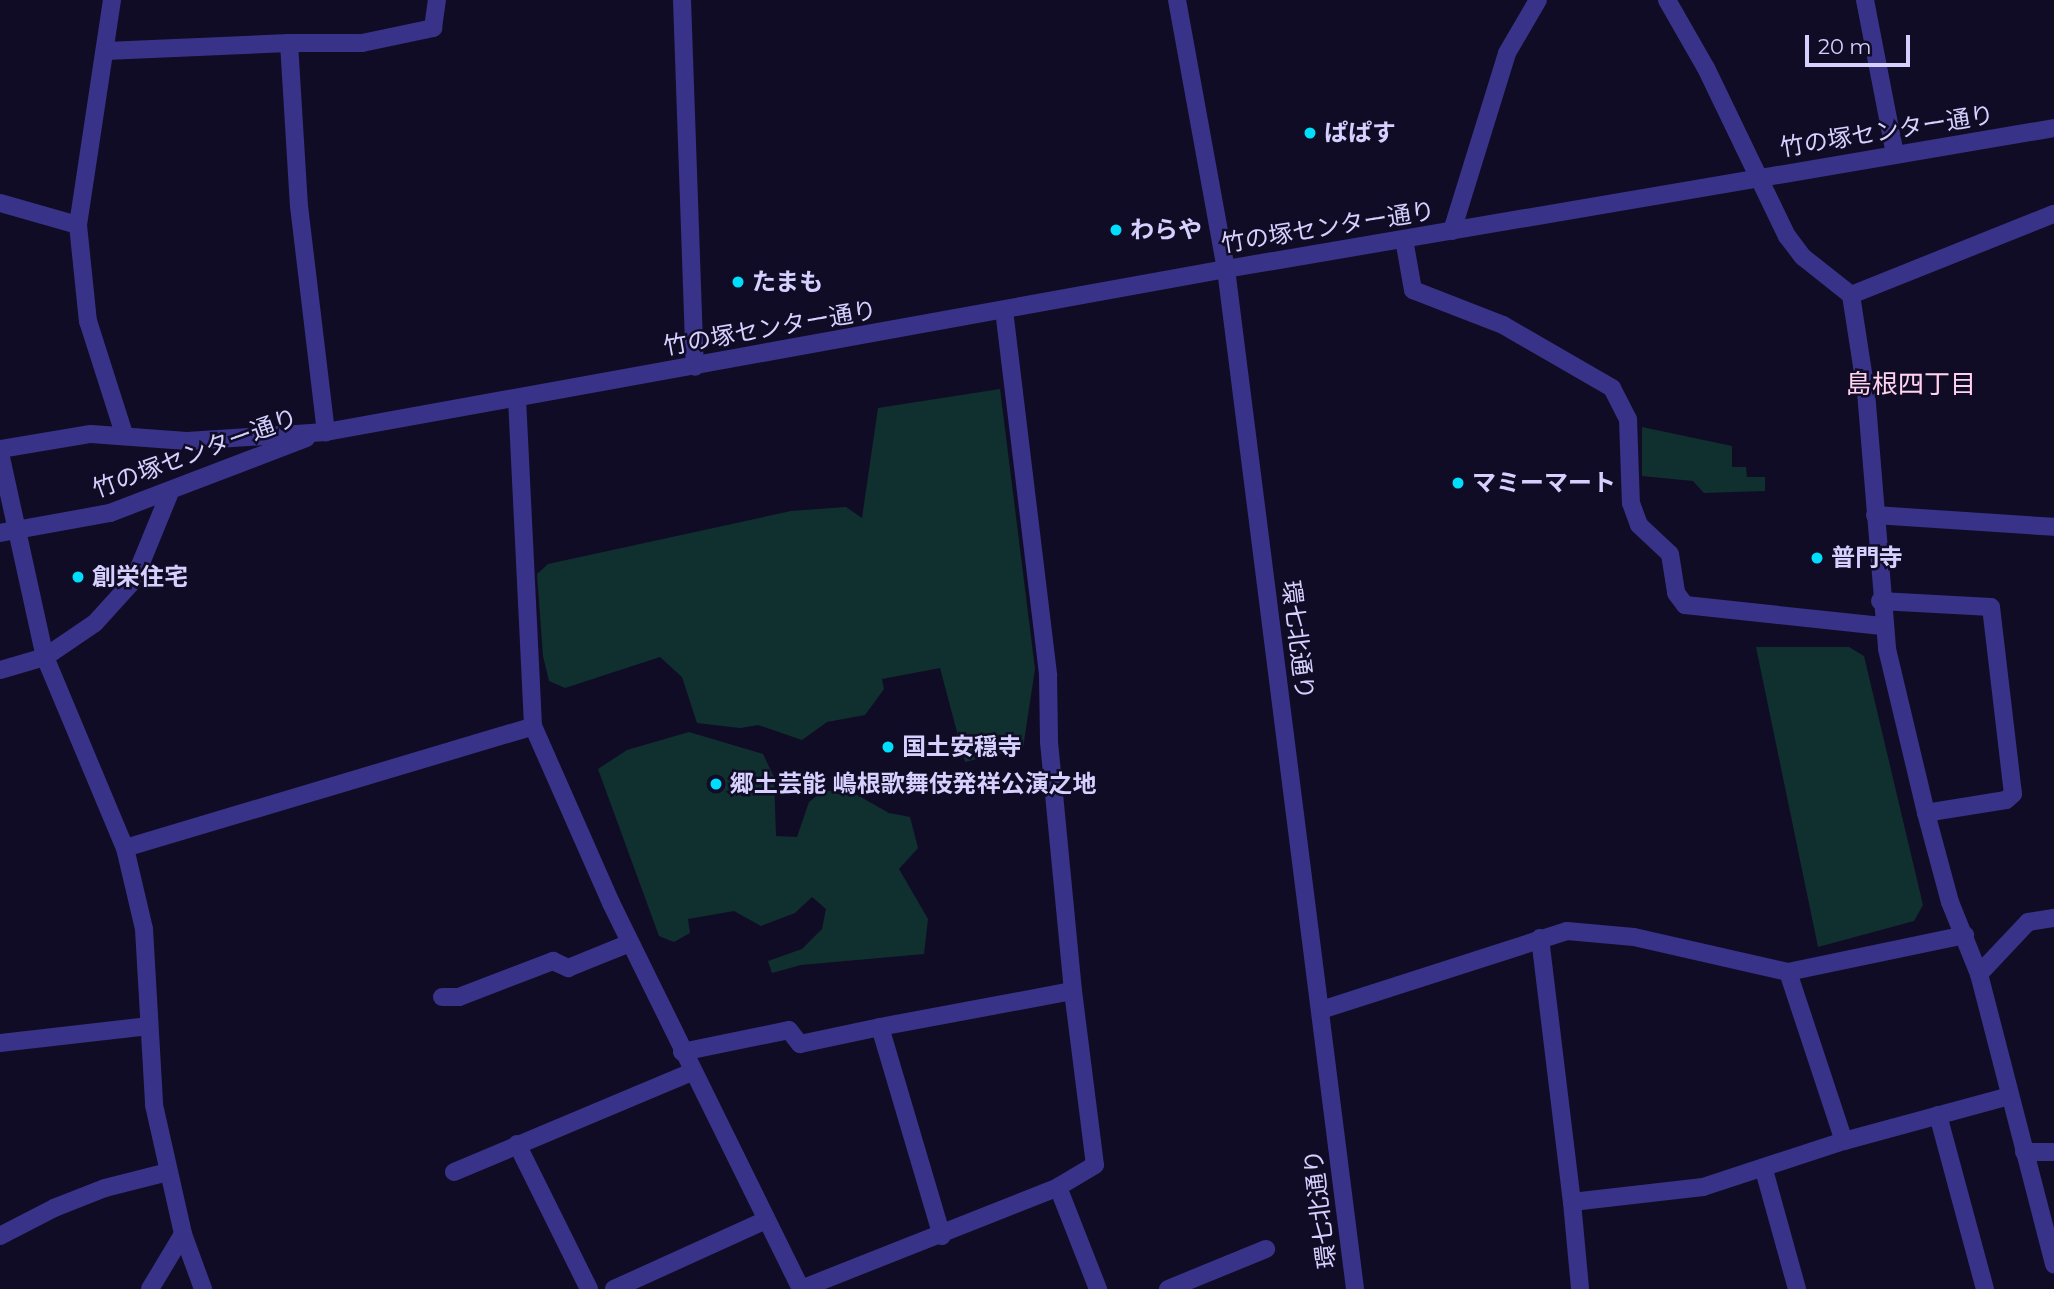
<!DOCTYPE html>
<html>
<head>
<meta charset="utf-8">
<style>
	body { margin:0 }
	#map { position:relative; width:2054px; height:1289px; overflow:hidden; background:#110c25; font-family:Montserrat,"Noto Sans JP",sans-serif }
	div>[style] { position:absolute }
	.green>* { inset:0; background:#0f302f }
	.minor>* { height:18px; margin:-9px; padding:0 9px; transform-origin:9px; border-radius:9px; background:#383388 }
	.dots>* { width:19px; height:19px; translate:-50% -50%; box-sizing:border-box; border:4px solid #110c25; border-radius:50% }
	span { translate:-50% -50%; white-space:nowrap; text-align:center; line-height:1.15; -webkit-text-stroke:5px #110c25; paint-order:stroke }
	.street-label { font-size:24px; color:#d6d0ff }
	.poi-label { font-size:24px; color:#d6d0ff; font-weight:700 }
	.left { translate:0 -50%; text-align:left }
	.neighbourhood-label { font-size:26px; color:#ffd2ee }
	.scale { position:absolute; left:1805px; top:35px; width:105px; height:32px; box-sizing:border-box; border:4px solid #d6d0ff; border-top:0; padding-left:9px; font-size:21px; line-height:24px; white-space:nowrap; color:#d6d0ff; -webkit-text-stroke:5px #110c25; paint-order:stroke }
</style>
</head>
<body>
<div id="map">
	<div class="green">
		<div style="clip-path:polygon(1000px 389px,1035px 669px,1023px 748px,965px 762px,940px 668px,882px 679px,884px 689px,865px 715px,827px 722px,802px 740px,758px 725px,740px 728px,697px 723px,682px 677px,660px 657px,565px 688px,549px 681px,543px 656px,537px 574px,548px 564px,791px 511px,846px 507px,862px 518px,878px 408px)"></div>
		<div style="clip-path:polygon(1642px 427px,1732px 446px,1732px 467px,1746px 467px,1747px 477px,1765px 477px,1765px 491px,1704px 493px,1693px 481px,1642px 476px)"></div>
		<div style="clip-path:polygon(1756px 647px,1849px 647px,1864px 656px,1923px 905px,1914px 921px,1818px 947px)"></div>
		<div style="clip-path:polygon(689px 732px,763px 754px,774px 777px,776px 836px,797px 837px,809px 802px,823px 791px,850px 791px,889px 813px,910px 817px,918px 848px,899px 869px,928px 919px,924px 954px,801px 965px,772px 973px,768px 961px,802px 949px,822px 929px,826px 909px,812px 897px,795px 913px,761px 926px,734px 911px,688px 919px,690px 933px,674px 942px,659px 936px,598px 769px,627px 750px)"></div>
	</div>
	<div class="minor">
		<div style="left:112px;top:0;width:228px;rotate:98.6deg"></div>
		<div style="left:78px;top:225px;width:97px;rotate:84.1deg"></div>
		<div style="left:88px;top:321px;width:119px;rotate:72.3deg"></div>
		<div style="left:682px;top:0;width:367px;rotate:88deg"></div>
		<div style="left:1177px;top:0;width:273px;rotate:79.7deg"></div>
		<div style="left:1226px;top:269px;width:1028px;rotate:82.79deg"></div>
		<div style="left:1667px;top:0;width:78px;rotate:60.2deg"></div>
		<div style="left:1706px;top:68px;width:187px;rotate:64.3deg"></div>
		<div style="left:1787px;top:236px;width:26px;rotate:53deg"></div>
		<div style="left:1803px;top:257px;width:61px;rotate:38.4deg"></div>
		<div style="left:1851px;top:295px;width:98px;rotate:81.2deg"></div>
		<div style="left:1866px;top:392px;width:258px;rotate:85.3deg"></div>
		<div style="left:1887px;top:649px;width:169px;rotate:76.6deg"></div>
		<div style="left:1926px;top:813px;width:92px;rotate:74.9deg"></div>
		<div style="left:1950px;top:902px;width:78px;rotate:68.1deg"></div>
		<div style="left:1979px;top:974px;width:300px;rotate:75.5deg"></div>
		<div style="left:1865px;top:0;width:157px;rotate:79deg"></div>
		<div style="left:289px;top:43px;width:73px"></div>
		<div style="left:362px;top:43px;width:73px;rotate:-11.9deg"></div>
		<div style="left:433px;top:28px;width:28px;rotate:-82deg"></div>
		<div style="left:106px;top:51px;width:183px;rotate:-2.5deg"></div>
		<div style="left:289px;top:43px;width:163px;rotate:86.5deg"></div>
		<div style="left:299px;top:206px;width:228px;rotate:83.2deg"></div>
		<div style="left:0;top:203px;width:81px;rotate:15.8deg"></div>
		<div style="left:1452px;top:231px;width:186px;rotate:-72.8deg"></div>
		<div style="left:1507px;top:53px;width:61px;rotate:-59.7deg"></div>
		<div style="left:1404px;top:239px;width:52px;rotate:80deg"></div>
		<div style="left:1413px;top:290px;width:97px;rotate:21.3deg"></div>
		<div style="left:1503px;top:325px;width:126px;rotate:30deg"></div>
		<div style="left:1612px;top:388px;width:35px;rotate:63deg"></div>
		<div style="left:1628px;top:419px;width:84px;rotate:88deg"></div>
		<div style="left:1631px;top:503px;width:23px;rotate:70deg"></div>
		<div style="left:1639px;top:525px;width:42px;rotate:43.1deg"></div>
		<div style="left:1670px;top:554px;width:39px;rotate:81deg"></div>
		<div style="left:1676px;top:593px;width:15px;rotate:53deg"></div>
		<div style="left:1685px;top:605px;width:198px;rotate:6.1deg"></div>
		<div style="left:1851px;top:295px;width:219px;rotate:-21.8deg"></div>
		<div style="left:1004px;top:310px;width:368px;rotate:83.1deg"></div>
		<div style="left:1048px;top:675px;width:67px;rotate:89.1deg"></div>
		<div style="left:1049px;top:742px;width:250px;rotate:84.5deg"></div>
		<div style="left:1073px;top:991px;width:175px;rotate:82.8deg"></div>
		<div style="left:1095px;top:1165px;width:43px;rotate:149.3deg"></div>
		<div style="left:1058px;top:1187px;width:110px;rotate:68.6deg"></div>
		<div style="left:517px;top:398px;width:328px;rotate:87.2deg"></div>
		<div style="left:533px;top:726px;width:193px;rotate:66.2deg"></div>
		<div style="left:611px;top:903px;width:430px;rotate:63.8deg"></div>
		<div style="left:0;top:449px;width:92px;rotate:-9.4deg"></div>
		<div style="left:91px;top:434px;width:96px;rotate:4.2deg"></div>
		<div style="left:187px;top:441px;width:139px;rotate:-3.7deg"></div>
		<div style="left:326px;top:432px;width:915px;rotate:-10.27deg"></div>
		<div style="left:1226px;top:269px;width:840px;rotate:-9.66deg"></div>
		<div style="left:0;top:453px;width:209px;rotate:77.6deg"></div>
		<div style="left:45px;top:657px;width:207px;rotate:67.3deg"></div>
		<div style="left:125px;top:848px;width:83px;rotate:76.8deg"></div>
		<div style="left:144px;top:929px;width:176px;rotate:86.7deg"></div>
		<div style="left:154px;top:1105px;width:132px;rotate:77.3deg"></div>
		<div style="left:183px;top:1234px;width:59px;rotate:70deg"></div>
		<div style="left:1875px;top:515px;width:179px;rotate:3.8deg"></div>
		<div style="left:0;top:533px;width:112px;rotate:-10.3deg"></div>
		<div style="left:110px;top:513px;width:210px;rotate:-20.9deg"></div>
		<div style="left:1880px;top:601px;width:111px;rotate:3.1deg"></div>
		<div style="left:1991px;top:607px;width:188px;rotate:83.3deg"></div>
		<div style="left:2013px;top:794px;width:9px;rotate:139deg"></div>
		<div style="left:2006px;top:800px;width:81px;rotate:170.8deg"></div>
		<div style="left:0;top:670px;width:47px;rotate:-16.1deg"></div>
		<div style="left:45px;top:657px;width:60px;rotate:-34.2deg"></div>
		<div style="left:95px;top:623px;width:58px;rotate:-47.8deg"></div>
		<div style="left:134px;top:580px;width:97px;rotate:-67.7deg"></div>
		<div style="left:125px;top:848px;width:426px;rotate:-16.6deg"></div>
		<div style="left:1540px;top:938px;width:266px;rotate:83.1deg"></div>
		<div style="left:1572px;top:1202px;width:132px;rotate:-6.5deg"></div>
		<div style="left:1703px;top:1187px;width:148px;rotate:-18.1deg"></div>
		<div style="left:1844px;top:1141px;width:172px;rotate:-15.2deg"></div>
		<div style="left:1788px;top:972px;width:178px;rotate:71.7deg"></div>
		<div style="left:1979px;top:974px;width:71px;rotate:-46.7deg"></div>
		<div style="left:2028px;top:922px;width:26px;rotate:-9deg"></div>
		<div style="left:442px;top:997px;width:17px"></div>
		<div style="left:459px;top:997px;width:101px;rotate:-21deg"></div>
		<div style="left:553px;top:961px;width:17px;rotate:25deg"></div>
		<div style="left:568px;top:968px;width:67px;rotate:-22deg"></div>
		<div style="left:1321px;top:1010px;width:258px;rotate:-17.8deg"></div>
		<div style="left:1567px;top:931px;width:67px;rotate:5.1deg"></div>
		<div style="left:1634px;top:937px;width:158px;rotate:12.8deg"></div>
		<div style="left:1788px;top:972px;width:181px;rotate:-11.8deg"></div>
		<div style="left:880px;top:1027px;width:196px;rotate:-10.6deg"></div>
		<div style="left:0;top:1043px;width:150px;rotate:-6.5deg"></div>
		<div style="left:682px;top:1052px;width:109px;rotate:-11.6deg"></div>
		<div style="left:789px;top:1030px;width:18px;rotate:52deg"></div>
		<div style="left:800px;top:1044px;width:82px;rotate:-12deg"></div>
		<div style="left:880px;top:1027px;width:218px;rotate:73.5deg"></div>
		<div style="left:1938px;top:1115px;width:180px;rotate:74.9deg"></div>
		<div style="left:517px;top:1144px;width:162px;rotate:63.6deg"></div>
		<div style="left:2024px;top:1152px;width:30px"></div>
		<div style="left:1764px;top:1170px;width:123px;rotate:74.5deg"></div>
		<div style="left:454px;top:1172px;width:258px;rotate:-22.8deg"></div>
		<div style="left:1572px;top:1202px;width:87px;rotate:84.7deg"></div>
		<div style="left:0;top:1236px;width:61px;rotate:-27.4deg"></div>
		<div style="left:54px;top:1208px;width:55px;rotate:-21.4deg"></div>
		<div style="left:105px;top:1188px;width:65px;rotate:-14.3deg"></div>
		<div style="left:150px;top:1289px;width:64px;rotate:-59deg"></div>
		<div style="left:614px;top:1289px;width:167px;rotate:-24.4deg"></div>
		<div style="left:801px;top:1289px;width:277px;rotate:-21.6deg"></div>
		<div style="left:1168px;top:1289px;width:106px;rotate:-22.2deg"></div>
	</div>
	<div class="dots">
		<div style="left:1310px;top:133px;background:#00defb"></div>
		<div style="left:1116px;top:230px;background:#00defb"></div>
		<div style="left:738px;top:282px;background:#00defb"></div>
		<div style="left:1458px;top:483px;background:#00defb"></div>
		<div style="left:1817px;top:558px;background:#00defb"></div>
		<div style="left:78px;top:577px;background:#00defb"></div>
		<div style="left:888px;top:747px;background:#00defb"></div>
		<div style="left:716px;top:784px;background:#00defb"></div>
	</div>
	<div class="street-label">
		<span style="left:1887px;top:131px;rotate:-9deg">竹の塚センター通り</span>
		<span style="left:1328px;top:227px;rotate:-9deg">竹の塚センター通り</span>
		<span style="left:770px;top:328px;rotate:-10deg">竹の塚センター通り</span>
		<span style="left:195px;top:453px;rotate:-20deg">竹の塚センター通り</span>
		<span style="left:1298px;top:640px;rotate:83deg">環七北通り</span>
		<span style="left:1320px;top:1209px;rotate:-97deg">環七北通り</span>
	</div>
	<div class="poi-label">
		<span class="left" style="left:1324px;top:133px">ぱぱす</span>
		<span class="left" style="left:1130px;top:230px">わらや</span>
		<span class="left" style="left:752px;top:282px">たまも</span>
		<span class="left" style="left:1472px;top:483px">マミーマート</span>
		<span class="left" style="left:1831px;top:558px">普門寺</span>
		<span class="left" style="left:92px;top:577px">創栄住宅</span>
		<span class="left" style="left:902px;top:747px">国土安穏寺</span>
		<span class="left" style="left:730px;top:784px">郷土芸能 嶋根歌舞伎発祥公演之地</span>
	</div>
	<div class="neighbourhood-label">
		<span style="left:1911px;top:385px">島根四丁目</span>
	</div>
	<div class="scale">20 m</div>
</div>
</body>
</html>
